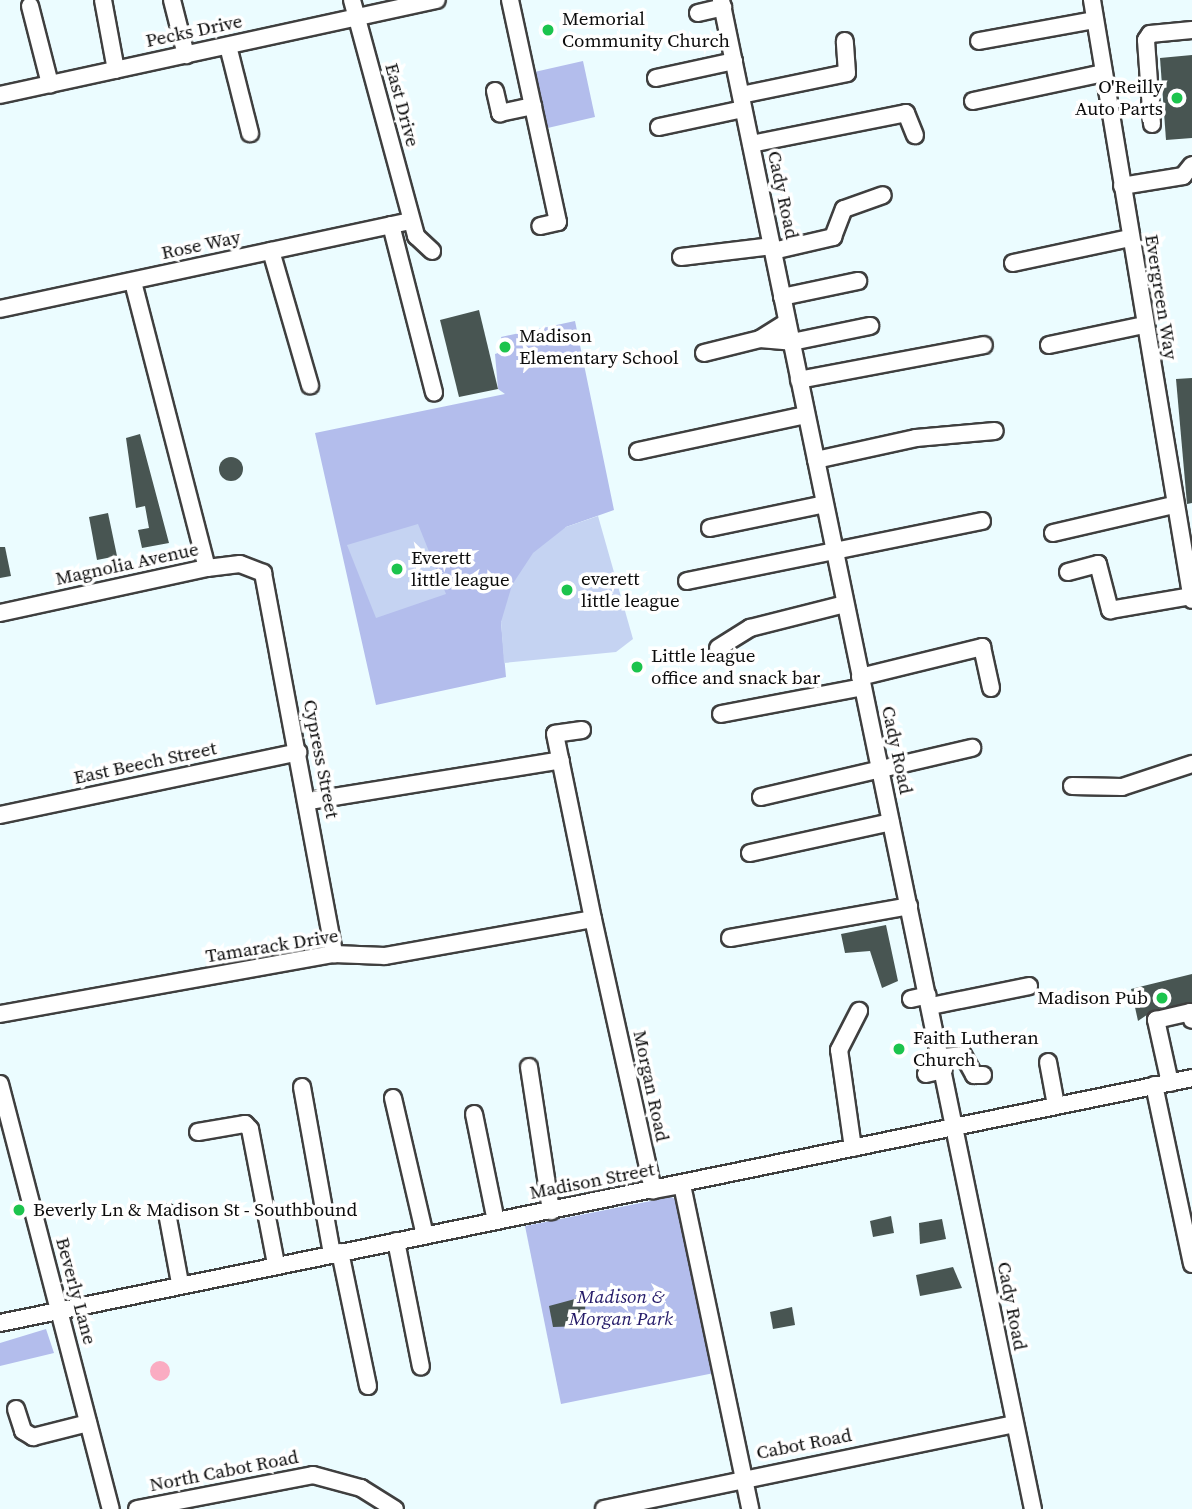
<!DOCTYPE html>
<html>
<head>
<meta charset="utf-8">
<style>
	body { margin:0 }
	#map { position:relative; width:1192px; height:1509px; overflow:hidden; background:#ebfcff; font-family:"Source Serif 4",serif }
	div>[style] { position:absolute }
	.green>* { inset:0; background:#b3bdec }
	.pitch>* { inset:0; background:#c5d3f2 }
	.water>* { inset:0; background:#faacc2 }
	.round { border-radius:50% }
	.building>* { inset:0; background:#485552 }
	.roads { filter:drop-shadow(2px 0 #3f3f3f) drop-shadow(-2px 0 #3f3f3f) drop-shadow(0 2px #3f3f3f) drop-shadow(0 -2px #3f3f3f) }
	.minor>* { height:16px; margin:-8px; padding:0 8px; transform-origin:8px; border-radius:8px; background:#fff }
	.dots>* { width:19px; height:19px; translate:-50% -50%; box-sizing:border-box; border:4px solid #fff; border-radius:50% }
	span { translate:-50% -50%; white-space:nowrap; text-align:center; line-height:1.15; -webkit-text-stroke:7px #fff; paint-order:stroke }
	.poi-label { font-size:19px; color:#0c0c0c }
	.left { translate:0 -50%; text-align:left }
	.right { translate:-100% -50%; text-align:right }
	.street-label { font-size:19px; color:#0c0c0c }
	.park-label { font-size:19px; color:#231967; font-style:italic }
</style>
</head>
<body>
<div id="map">
	<div class="green">
		<div style="clip-path:polygon(583px 61px,595px 117px,539px 130px,530px 73px)"></div>
		<div style="clip-path:polygon(575px 321px,614px 510px,566px 527px,501px 622px,506px 677px,376px 705px,315px 433px,505px 394px,498px 389px,495px 354px,504px 351px,501px 337px)"></div>
		<div style="clip-path:polygon(671px 1197px,679px 1201px,714px 1373px,561px 1404px,525px 1226px)"></div>
		<div style="clip-path:polygon(46px 1329px,54px 1353px,0 1366px,0 1343px)"></div>
	</div>
	<div class="pitch">
		<div style="clip-path:polygon(598px 516px,633px 639px,616px 652px,504px 663px,501px 622px,512px 585px,533px 553px,566px 527px)"></div>
		<div style="clip-path:polygon(418px 524px,446px 594px,376px 618px,347px 545px)"></div>
	</div>
	<div class="water">
		<div class="round" style="left:150px;top:1361px;width:20px;height:20px"></div>
	</div>
	<div class="building">
		<div style="clip-path:polygon(1192px 55px,1192px 138px,1166px 140px,1160px 58px)"></div>
		<div style="clip-path:polygon(479px 310px,498px 389px,459px 397px,440px 320px)"></div>
		<div style="clip-path:polygon(1192px 378px,1192px 503px,1187px 504px,1176px 379px)"></div>
		<div style="clip-path:polygon(140px 434px,169px 543px,142px 548px,138px 530px,149px 528px,145px 506px,136px 508px,126px 438px)"></div>
		<div class="round" style="left:219px;top:457px;width:24px;height:24px"></div>
		<div style="clip-path:polygon(108px 513px,117px 556px,97px 560px,89px 517px)"></div>
		<div style="clip-path:polygon(0 547px,5px 547px,11px 576px,0 578px)"></div>
		<div style="clip-path:polygon(886px 925px,898px 981px,882px 988px,870px 951px,845px 953px,841px 934px)"></div>
		<div style="clip-path:polygon(1192px 974px,1192px 1002px,1154px 1010px,1138px 1021px,1131px 989px)"></div>
		<div style="clip-path:polygon(891px 1216px,894px 1233px,873px 1237px,870px 1221px)"></div>
		<div style="clip-path:polygon(942px 1219px,946px 1239px,920px 1244px,919px 1223px)"></div>
		<div style="clip-path:polygon(953px 1267px,962px 1288px,920px 1296px,916px 1275px)"></div>
		<div style="clip-path:polygon(586px 1296px,584px 1326px,553px 1327px,549px 1306px)"></div>
		<div style="clip-path:polygon(792px 1307px,795px 1325px,773px 1329px,770px 1312px)"></div>
	</div>
	<div class="roads">
		<div class="minor">
			<div style="left:103px;top:0;width:71px;rotate:79.5deg"></div>
			<div style="left:172px;top:0;width:57px;rotate:75.7deg"></div>
			<div style="left:352px;top:0;width:245px;rotate:74.8deg"></div>
			<div style="left:416px;top:236px;width:22px;rotate:43deg"></div>
			<div style="left:510px;top:0;width:227px;rotate:77.8deg"></div>
			<div style="left:558px;top:222px;width:18px;rotate:167deg"></div>
			<div style="left:721px;top:0;width:1541px;rotate:78.32deg"></div>
			<div style="left:1092px;top:0;width:608px;rotate:80.54deg"></div>
			<div style="left:30px;top:6px;width:81px;rotate:75.6deg"></div>
			<div style="left:698px;top:13px;width:26px;rotate:-13deg"></div>
			<div style="left:979px;top:41px;width:118px;rotate:-10.3deg"></div>
			<div style="left:228px;top:46px;width:90px;rotate:75.8deg"></div>
			<div style="left:656px;top:78px;width:80px;rotate:-12.3deg"></div>
			<div style="left:495px;top:91px;width:23px;rotate:77deg"></div>
			<div style="left:500px;top:113px;width:34px;rotate:-12deg"></div>
			<div style="left:0;top:95px;width:447px;rotate:-12.3deg"></div>
			<div style="left:741px;top:95px;width:108px;rotate:-11.7deg"></div>
			<div style="left:847px;top:73px;width:32px;rotate:-94deg"></div>
			<div style="left:973px;top:101px;width:134px;rotate:-12.1deg"></div>
			<div style="left:1152px;top:124px;width:84px;rotate:-94.1deg"></div>
			<div style="left:1146px;top:40px;width:7px;rotate:-56deg"></div>
			<div style="left:1150px;top:34px;width:42px;rotate:-5.4deg"></div>
			<div style="left:659px;top:127px;width:86px;rotate:-12.1deg"></div>
			<div style="left:751px;top:144px;width:158px;rotate:-11.3deg"></div>
			<div style="left:906px;top:113px;width:24px;rotate:68deg"></div>
			<div style="left:1122px;top:186px;width:62px;rotate:-9.3deg"></div>
			<div style="left:1183px;top:176px;width:14px;rotate:-51deg"></div>
			<div style="left:391px;top:225px;width:173px;rotate:75.6deg"></div>
			<div style="left:271px;top:251px;width:140px;rotate:73.8deg"></div>
			<div style="left:773px;top:251px;width:62px;rotate:-13.1deg"></div>
			<div style="left:833px;top:237px;width:30px;rotate:-69deg"></div>
			<div style="left:844px;top:209px;width:41px;rotate:-19.7deg"></div>
			<div style="left:681px;top:257px;width:92px;rotate:-6.9deg"></div>
			<div style="left:1013px;top:263px;width:120px;rotate:-12.1deg"></div>
			<div style="left:133px;top:282px;width:295px;rotate:75.5deg"></div>
			<div style="left:782px;top:297px;width:78px;rotate:-11.9deg"></div>
			<div style="left:0;top:309px;width:420px;rotate:-12.1deg"></div>
			<div style="left:787px;top:322px;width:32px;rotate:148deg"></div>
			<div style="left:760px;top:339px;width:32px;rotate:5deg"></div>
			<div style="left:792px;top:342px;width:80px;rotate:-11.6deg"></div>
			<div style="left:1049px;top:345px;width:97px;rotate:-11.9deg"></div>
			<div style="left:704px;top:353px;width:58px;rotate:-14deg"></div>
			<div style="left:799px;top:380px;width:188px;rotate:-10.7deg"></div>
			<div style="left:638px;top:451px;width:172px;rotate:-12.1deg"></div>
			<div style="left:816px;top:460px;width:102px;rotate:-12.4deg"></div>
			<div style="left:916px;top:438px;width:79px;rotate:-5.1deg"></div>
			<div style="left:710px;top:528px;width:117px;rotate:-11.8deg"></div>
			<div style="left:1053px;top:533px;width:123px;rotate:-13.1deg"></div>
			<div style="left:1068px;top:572px;width:31px;rotate:-15deg"></div>
			<div style="left:1098px;top:564px;width:48px;rotate:75.4deg"></div>
			<div style="left:1110px;top:610px;width:82px;rotate:-9.8deg"></div>
			<div style="left:687px;top:581px;width:301px;rotate:-11.5deg"></div>
			<div style="left:0;top:613px;width:212px;rotate:-12.3deg"></div>
			<div style="left:207px;top:568px;width:33px;rotate:-7deg"></div>
			<div style="left:240px;top:564px;width:25px;rotate:21deg"></div>
			<div style="left:263px;top:573px;width:388px;rotate:79.4deg"></div>
			<div style="left:718px;top:648px;width:38px;rotate:-32deg"></div>
			<div style="left:750px;top:628px;width:98px;rotate:-14.2deg"></div>
			<div style="left:860px;top:677px;width:126px;rotate:-13.8deg"></div>
			<div style="left:982px;top:647px;width:42px;rotate:77.6deg"></div>
			<div style="left:721px;top:714px;width:144px;rotate:-10.8deg"></div>
			<div style="left:582px;top:730px;width:27px;rotate:172deg"></div>
			<div style="left:555px;top:734px;width:189px;rotate:78.4deg"></div>
			<div style="left:593px;top:919px;width:278px;rotate:77.5deg"></div>
			<div style="left:653px;top:1190px;width:29px;rotate:-10deg"></div>
			<div style="left:682px;top:1185px;width:331px;rotate:78.1deg"></div>
			<div style="left:1072px;top:786px;width:50px;rotate:1.1deg"></div>
			<div style="left:1122px;top:787px;width:74px;rotate:-18.2deg"></div>
			<div style="left:761px;top:797px;width:217px;rotate:-13.1deg"></div>
			<div style="left:309px;top:801px;width:255px;rotate:-9.2deg"></div>
			<div style="left:0;top:815px;width:305px;rotate:-11.9deg"></div>
			<div style="left:750px;top:853px;width:144px;rotate:-12.4deg"></div>
			<div style="left:730px;top:938px;width:182px;rotate:-10.1deg"></div>
			<div style="left:911px;top:999px;width:17px;rotate:-13deg"></div>
			<div style="left:931px;top:1006px;width:100px;rotate:-11.5deg"></div>
			<div style="left:0;top:1014px;width:339px;rotate:-10.2deg"></div>
			<div style="left:334px;top:954px;width:51px;rotate:2.2deg"></div>
			<div style="left:385px;top:956px;width:211px;rotate:-10.1deg"></div>
			<div style="left:942px;top:1057px;width:21px;rotate:-5deg"></div>
			<div style="left:963px;top:1055px;width:23px;rotate:61deg"></div>
			<div style="left:974px;top:1075px;width:9px"></div>
			<div style="left:1048px;top:1062px;width:44px;rotate:79.5deg"></div>
			<div style="left:529px;top:1067px;width:146px;rotate:81.3deg"></div>
			<div style="left:926px;top:1074px;width:18px;rotate:-13deg"></div>
			<div style="left:1170px;top:1083px;width:65px;rotate:-102.5deg"></div>
			<div style="left:1156px;top:1020px;width:35px;rotate:-13deg"></div>
			<div style="left:1190px;top:1012px;width:8px;rotate:76deg"></div>
			<div style="left:0;top:1084px;width:439px;rotate:75.4deg"></div>
			<div style="left:1154px;top:1085px;width:183px;rotate:78deg"></div>
			<div style="left:302px;top:1087px;width:170px;rotate:79.8deg"></div>
			<div style="left:393px;top:1098px;width:141px;rotate:76.9deg"></div>
			<div style="left:474px;top:1114px;width:109px;rotate:78.4deg"></div>
			<div style="left:198px;top:1132px;width:48px;rotate:-9.7deg"></div>
			<div style="left:245px;top:1124px;width:7px;rotate:45deg"></div>
			<div style="left:250px;top:1129px;width:137px;rotate:79.1deg"></div>
			<div style="left:853px;top:1148px;width:99px;rotate:-98.1deg"></div>
			<div style="left:839px;top:1050px;width:44px;rotate:-62.9deg"></div>
			<div style="left:167px;top:1213px;width:71px;rotate:79.5deg"></div>
			<div style="left:396px;top:1241px;width:128px;rotate:78.8deg"></div>
			<div style="left:340px;top:1252px;width:137px;rotate:78.2deg"></div>
			<div style="left:0;top:1323px;width:1217px;rotate:-11.61deg"></div>
			<div style="left:16px;top:1409px;width:23px;rotate:72deg"></div>
			<div style="left:23px;top:1431px;width:12px;rotate:31deg"></div>
			<div style="left:33px;top:1437px;width:57px;rotate:-14.3deg"></div>
			<div style="left:137px;top:1509px;width:179px;rotate:-10.9deg"></div>
			<div style="left:313px;top:1475px;width:50px;rotate:15.2deg"></div>
			<div style="left:361px;top:1488px;width:40px;rotate:32deg"></div>
			<div style="left:604px;top:1509px;width:418px;rotate:-11.7deg"></div>
		</div>
	</div>
	<div class="dots">
		<div style="left:548px;top:30px;background:#1cc44d"></div>
		<div style="left:1177px;top:98px;background:#1cc44d"></div>
		<div style="left:505px;top:347px;background:#1cc44d"></div>
		<div style="left:397px;top:569px;background:#1cc44d"></div>
		<div style="left:567px;top:590px;background:#1cc44d"></div>
		<div style="left:637px;top:667px;background:#1cc44d"></div>
		<div style="left:1162px;top:998px;background:#1cc44d"></div>
		<div style="left:899px;top:1049px;background:#1cc44d"></div>
		<div style="left:19px;top:1210px;background:#1cc44d"></div>
	</div>
	<div class="poi-label">
		<span class="left" style="left:562px;top:30px">Memorial<br>Community Church</span>
		<span class="right" style="left:1163px;top:98px">O'Reilly<br>Auto Parts</span>
		<span class="left" style="left:519px;top:347px">Madison<br>Elementary School</span>
		<span class="left" style="left:411px;top:569px">Everett<br>little league</span>
		<span class="left" style="left:581px;top:590px">everett<br>little league</span>
		<span class="left" style="left:651px;top:667px">Little league<br>office and snack bar</span>
		<span class="right" style="left:1148px;top:998px">Madison Pub</span>
		<span class="left" style="left:913px;top:1049px">Faith Lutheran<br>Church</span>
		<span class="left" style="left:33px;top:1210px">Beverly Ln &amp; Madison St - Southbound</span>
	</div>
	<div class="street-label">
		<span style="left:194px;top:31px;rotate:-12deg">Pecks Drive</span>
		<span style="left:402px;top:105px;rotate:75deg">East Drive</span>
		<span style="left:783px;top:195px;rotate:78deg">Cady Road</span>
		<span style="left:201px;top:245px;rotate:-12deg">Rose Way</span>
		<span style="left:1161px;top:297px;rotate:81deg">Evergreen Way</span>
		<span style="left:127px;top:564px;rotate:-12deg">Magnolia Avenue</span>
		<span style="left:897px;top:750px;rotate:78deg">Cady Road</span>
		<span style="left:321px;top:759px;rotate:79deg">Cypress Street</span>
		<span style="left:145px;top:763px;rotate:-12deg">East Beech Street</span>
		<span style="left:272px;top:946px;rotate:-9deg">Tamarack Drive</span>
		<span style="left:651px;top:1086px;rotate:78deg">Morgan Road</span>
		<span style="left:592px;top:1181px;rotate:-11deg">Madison Street</span>
		<span style="left:76px;top:1291px;rotate:75deg">Beverly Lane</span>
		<span style="left:1012px;top:1306px;rotate:79deg">Cady Road</span>
		<span style="left:804px;top:1444px;rotate:-11deg">Cabot Road</span>
		<span style="left:224px;top:1471px;rotate:-11deg">North Cabot Road</span>
	</div>
	<div class="park-label">
		<span style="left:621px;top:1308px">Madison &amp;<br>Morgan Park</span>
	</div>
</div>
</body>
</html>
